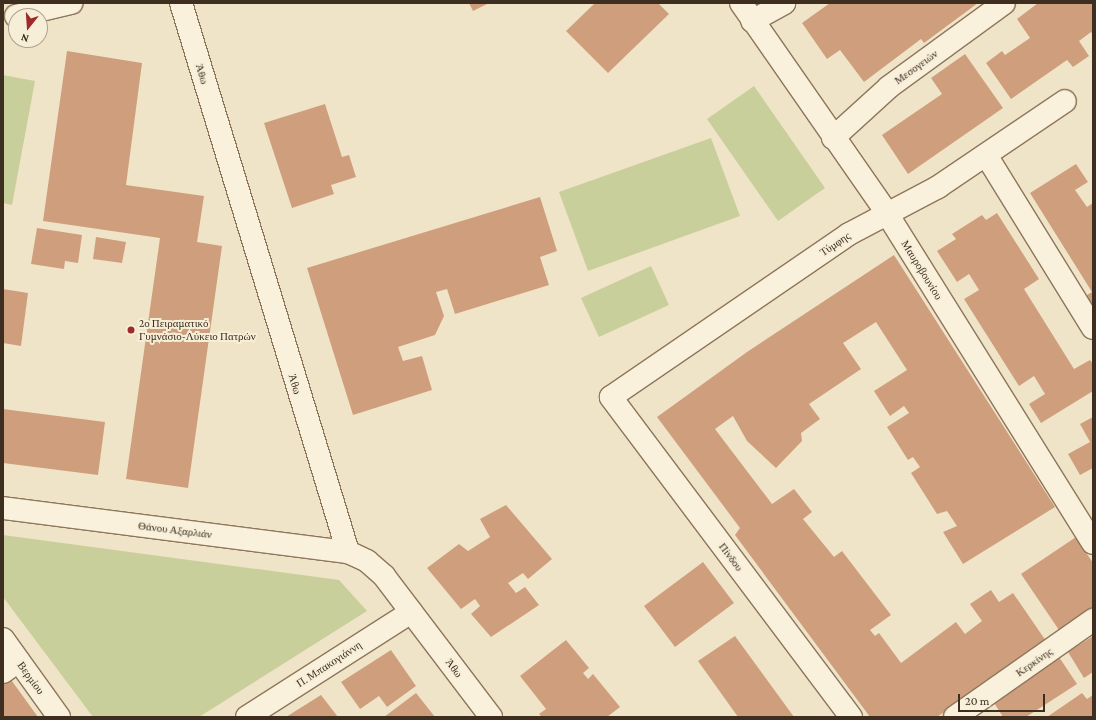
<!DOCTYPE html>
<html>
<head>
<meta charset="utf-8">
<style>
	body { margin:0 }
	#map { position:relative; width:1096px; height:720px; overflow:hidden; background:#f0e4c8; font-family:"Crimson Pro",serif }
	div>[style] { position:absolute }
	.green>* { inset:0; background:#c9cf9b }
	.building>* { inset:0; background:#cf9f7d }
	.roads { filter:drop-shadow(1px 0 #8d765c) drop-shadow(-1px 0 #8d765c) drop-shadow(0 1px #8d765c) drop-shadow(0 -1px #8d765c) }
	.street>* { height:22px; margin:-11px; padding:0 11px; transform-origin:11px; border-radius:11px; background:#faf1dc }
	.dots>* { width:11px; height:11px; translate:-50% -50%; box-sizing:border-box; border:2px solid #f7eed8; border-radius:50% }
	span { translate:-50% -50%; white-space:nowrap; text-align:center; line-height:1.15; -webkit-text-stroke:4px #f7eed8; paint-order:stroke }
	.street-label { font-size:11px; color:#3d2e20 }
	.poi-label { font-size:11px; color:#3d2e20 }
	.left { translate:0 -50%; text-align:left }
	.frame { position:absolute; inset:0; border:4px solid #3d2e20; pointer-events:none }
	.north { position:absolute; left:8px; top:8px; width:40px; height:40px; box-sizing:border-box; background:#f7eed8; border:1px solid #ada18e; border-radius:50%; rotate:197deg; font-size:11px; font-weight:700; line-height:16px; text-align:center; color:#3d2e20 }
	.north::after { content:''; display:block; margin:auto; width:14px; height:18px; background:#9e2a2b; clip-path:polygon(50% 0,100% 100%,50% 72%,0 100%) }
	.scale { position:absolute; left:958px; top:694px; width:87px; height:18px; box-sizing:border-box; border:2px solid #3d2e20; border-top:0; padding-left:5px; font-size:12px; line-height:14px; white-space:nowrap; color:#3d2e20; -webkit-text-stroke:3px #f7eed8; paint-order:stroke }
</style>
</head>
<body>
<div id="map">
	<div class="green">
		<div style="clip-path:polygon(3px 75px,35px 81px,12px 205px,3px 203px)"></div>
		<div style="clip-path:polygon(754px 86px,825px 188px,778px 221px,707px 119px)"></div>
		<div style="clip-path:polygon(711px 138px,740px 216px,588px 271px,559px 192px)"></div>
		<div style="clip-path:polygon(651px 266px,669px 305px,599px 337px,581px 298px)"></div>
		<div style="clip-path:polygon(3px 535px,339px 580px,367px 611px,199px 717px,93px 717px,3px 597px)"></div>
	</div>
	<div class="building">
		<div style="clip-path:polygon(469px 3px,489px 3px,473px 11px)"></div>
		<div style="clip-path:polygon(595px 3px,658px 3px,669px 14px,608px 73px,566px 31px)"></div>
		<div style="clip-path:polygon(830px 3px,978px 3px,924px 43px,921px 39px,864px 82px,840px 50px,827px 59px,802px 23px)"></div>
		<div style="clip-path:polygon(1038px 3px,1093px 3px,1093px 34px,1091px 32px,1079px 41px,1089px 56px,1073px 67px,1067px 60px,1011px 99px,986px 63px,1002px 51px,1005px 55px,1030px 38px,1017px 19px)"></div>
		<div style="clip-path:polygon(67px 51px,142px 63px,126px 185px,204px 196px,197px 242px,222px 246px,188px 488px,126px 479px,160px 238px,43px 221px)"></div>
		<div style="clip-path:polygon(965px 54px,1003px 108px,908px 174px,882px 135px,942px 94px,931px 78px)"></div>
		<div style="clip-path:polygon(325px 104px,342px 157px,349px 155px,356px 177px,331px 185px,334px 194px,292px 208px,264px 123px)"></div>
		<div style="clip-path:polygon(1076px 164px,1088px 182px,1075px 190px,1087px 207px,1093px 203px,1093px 315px,1082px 298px,1092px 292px,1030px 193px)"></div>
		<div style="clip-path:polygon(540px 197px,557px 251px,540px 257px,549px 285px,455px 314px,447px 289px,436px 292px,444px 316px,435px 335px,398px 347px,403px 361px,422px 356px,432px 390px,353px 415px,307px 268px)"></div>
		<div style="clip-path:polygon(997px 213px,1039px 279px,1024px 289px,1074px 369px,1090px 360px,1093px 364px,1093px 391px,1041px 423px,1029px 404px,1045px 394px,1034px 376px,1019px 386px,964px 299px,979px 290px,969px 274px,957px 282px,937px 251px,956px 239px,952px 234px,982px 215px,986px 220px)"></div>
		<div style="clip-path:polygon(37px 228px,82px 235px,78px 263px,65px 261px,64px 269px,31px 264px)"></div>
		<div style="clip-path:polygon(96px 237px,126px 242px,122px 263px,93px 259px)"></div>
		<div style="clip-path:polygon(894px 255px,1055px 507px,963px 564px,943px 532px,957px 526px,947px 511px,937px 514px,911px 473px,920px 467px,913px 457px,908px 460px,887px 427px,909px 413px,904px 406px,890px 416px,874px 391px,907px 370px,876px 322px,843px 343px,861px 369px,809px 404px,820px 419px,801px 433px,802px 441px,776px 468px,747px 441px,733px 416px,715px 429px,772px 504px,794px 489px,812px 512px,803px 519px,834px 557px,842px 551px,891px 615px,870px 630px,875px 636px,879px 633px,901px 663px,956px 622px,965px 634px,982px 621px,970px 604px,991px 590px,999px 602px,1013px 593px,1046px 641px,937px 717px,870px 717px,735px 535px,740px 528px,657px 417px,747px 352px)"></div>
		<div style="clip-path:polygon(3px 289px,28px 293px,21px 346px,3px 343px)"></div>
		<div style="clip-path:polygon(3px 409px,105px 422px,98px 475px,3px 463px)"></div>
		<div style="clip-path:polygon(1093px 417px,1093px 468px,1080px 475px,1068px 454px,1090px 442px,1080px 424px)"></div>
		<div style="clip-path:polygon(506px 505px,552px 559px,528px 579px,523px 573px,508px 583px,516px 593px,525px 587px,539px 605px,491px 637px,471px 614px,480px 606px,475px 599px,461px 609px,427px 568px,459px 544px,468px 551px,490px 537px,480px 519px)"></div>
		<div style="clip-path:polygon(1076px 537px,1093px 563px,1093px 611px,1061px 633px,1021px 574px)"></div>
		<div style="clip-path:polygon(703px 562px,734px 603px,675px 647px,644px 606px)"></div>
		<div style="clip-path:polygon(735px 636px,794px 717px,738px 717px,698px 661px)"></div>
		<div style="clip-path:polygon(1093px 636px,1093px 672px,1084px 678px,1068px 652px)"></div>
		<div style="clip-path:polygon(566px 640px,589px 668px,583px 673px,588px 679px,593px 674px,620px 707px,607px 717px,542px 717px,539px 714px,546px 709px,520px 676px)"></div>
		<div style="clip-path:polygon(391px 650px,416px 686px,387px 707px,379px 696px,360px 709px,341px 682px)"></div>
		<div style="clip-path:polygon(1059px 657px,1077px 684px,1026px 717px,1003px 717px,993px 701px)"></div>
		<div style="clip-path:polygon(9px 677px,38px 717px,3px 717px,3px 681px)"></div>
		<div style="clip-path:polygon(416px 693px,435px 717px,384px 717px)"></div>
		<div style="clip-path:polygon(1082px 693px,1087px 699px,1093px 695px,1093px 717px,1047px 717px)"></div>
		<div style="clip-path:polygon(321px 695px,338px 717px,286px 717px)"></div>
	</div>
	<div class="roads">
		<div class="street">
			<div style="left:181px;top:3px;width:574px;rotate:73.08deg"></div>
			<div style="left:348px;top:552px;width:21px;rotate:25deg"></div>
			<div style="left:367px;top:561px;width:23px;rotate:41deg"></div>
			<div style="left:384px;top:576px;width:177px;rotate:52.8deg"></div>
			<div style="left:741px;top:3px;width:254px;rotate:55.2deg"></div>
			<div style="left:886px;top:212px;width:390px;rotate:58deg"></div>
			<div style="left:16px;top:16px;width:57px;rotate:-13.3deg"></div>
			<div style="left:752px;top:21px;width:37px;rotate:-29deg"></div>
			<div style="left:833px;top:138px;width:76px;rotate:-42.3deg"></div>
			<div style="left:889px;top:87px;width:142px;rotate:-36.1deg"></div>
			<div style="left:986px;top:155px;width:203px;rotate:58.3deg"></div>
			<div style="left:3px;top:508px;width:348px;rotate:7.3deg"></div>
			<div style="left:3px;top:639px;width:96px;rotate:54.3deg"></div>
			<div style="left:3px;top:672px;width:19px;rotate:-36deg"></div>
			<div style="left:247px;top:717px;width:195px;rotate:-32.6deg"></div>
			<div style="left:851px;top:717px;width:400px;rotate:-126.9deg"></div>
			<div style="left:611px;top:397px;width:288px;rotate:-34.4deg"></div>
			<div style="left:849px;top:234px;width:101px;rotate:-27.8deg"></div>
			<div style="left:938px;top:187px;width:153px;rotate:-34.1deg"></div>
			<div style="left:955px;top:717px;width:169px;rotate:-35.1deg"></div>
		</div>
	</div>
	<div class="dots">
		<div style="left:131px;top:330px;background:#9e2a2b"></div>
	</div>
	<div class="street-label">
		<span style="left:916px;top:67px;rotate:-36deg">Μεσογειών</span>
		<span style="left:202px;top:74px;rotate:74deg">Άθω</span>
		<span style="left:835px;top:244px;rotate:-34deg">Τύμφης</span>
		<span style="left:922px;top:270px;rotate:58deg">Μαυροβουνίου</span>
		<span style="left:295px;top:384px;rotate:73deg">Άθω</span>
		<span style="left:175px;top:530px;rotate:7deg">Θάνου Αξαρλιάν</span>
		<span style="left:731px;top:557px;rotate:53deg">Πίνδου</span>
		<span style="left:1034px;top:662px;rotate:-35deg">Κερκίνης</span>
		<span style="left:329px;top:664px;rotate:-33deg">Π. Μπακογιάννη</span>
		<span style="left:454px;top:668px;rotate:53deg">Άθω</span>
		<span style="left:31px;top:678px;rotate:54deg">Βερμίου</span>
	</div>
	<div class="poi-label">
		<span class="left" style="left:139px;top:330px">2ο Πειραματικό<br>Γυμνάσιο-Λύκειο Πατρών</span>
	</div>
	<div class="frame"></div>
	<div class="north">N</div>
	<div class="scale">20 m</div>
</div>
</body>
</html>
